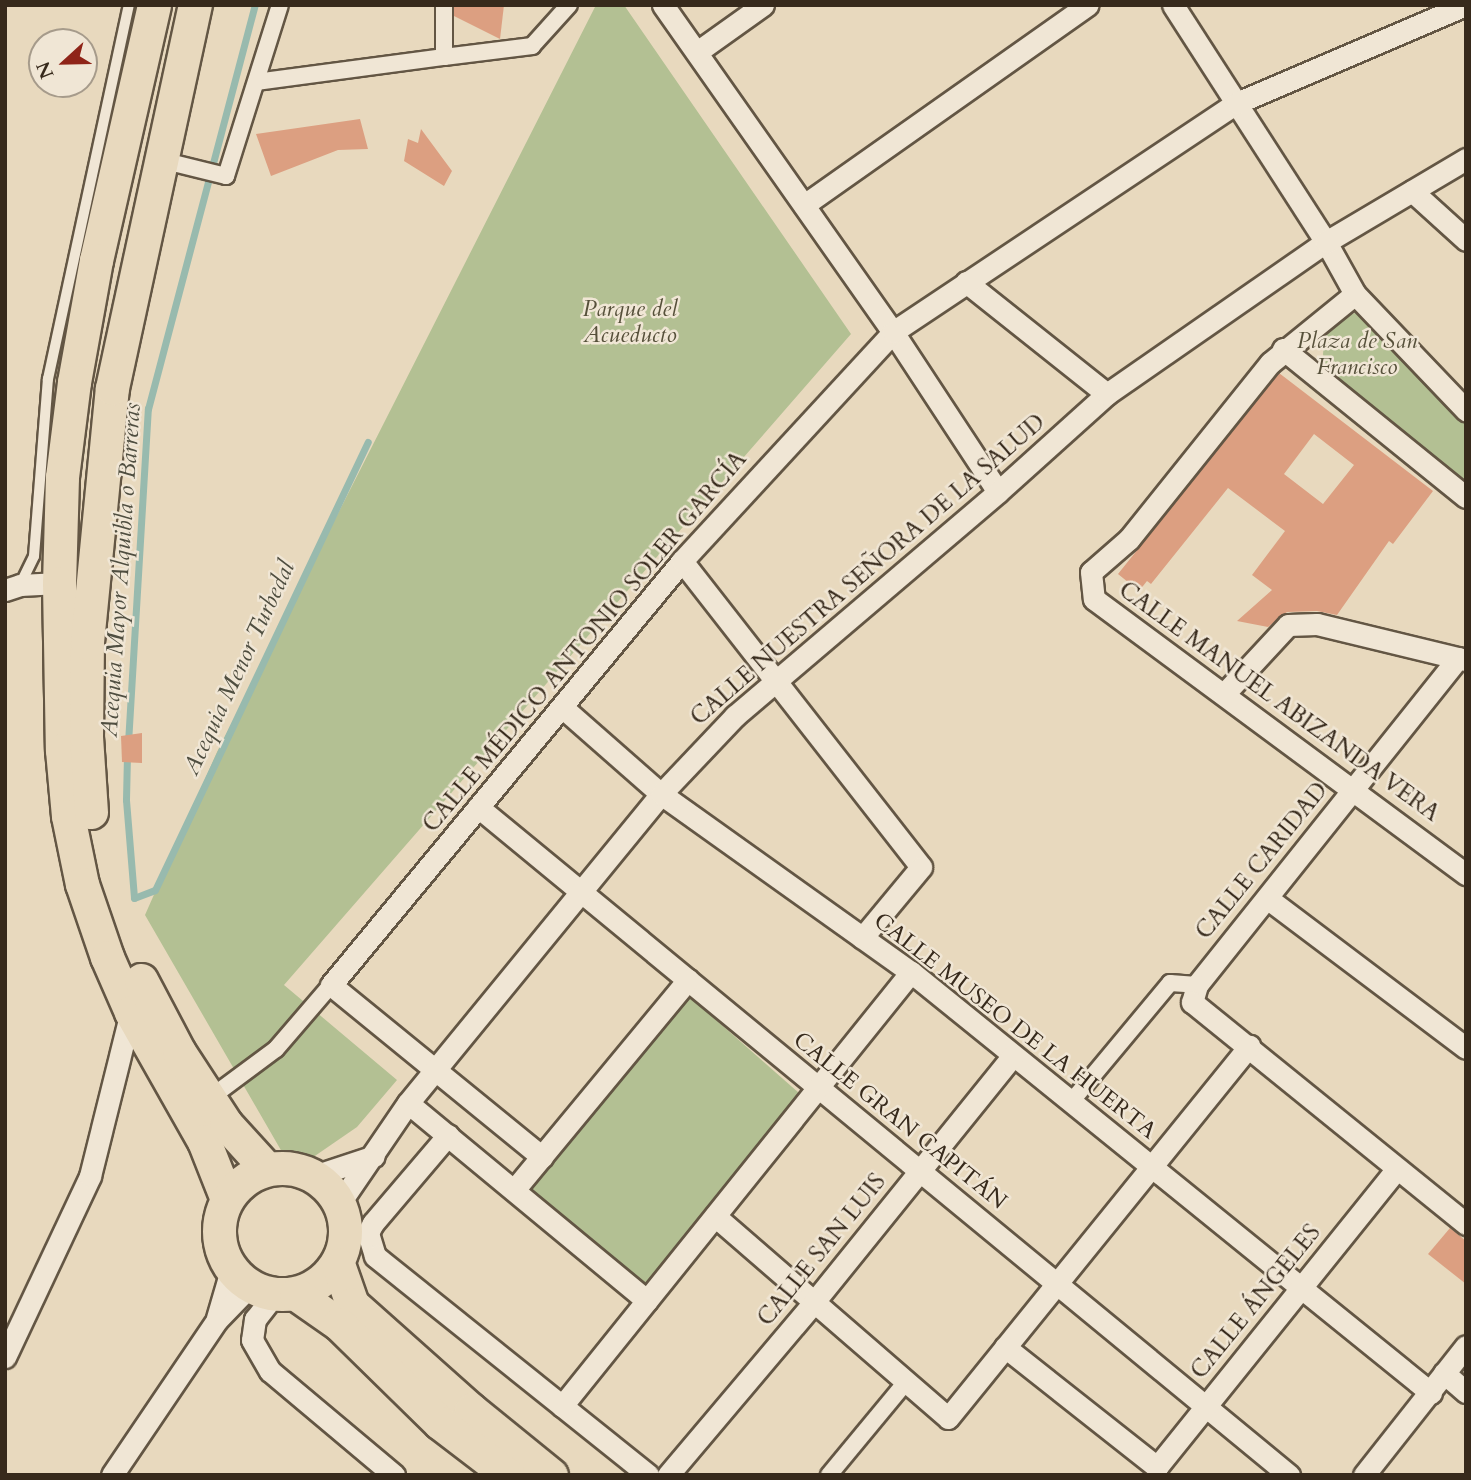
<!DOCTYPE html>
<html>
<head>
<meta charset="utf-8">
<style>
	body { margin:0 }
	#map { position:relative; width:1471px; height:1480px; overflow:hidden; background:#e8d9be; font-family:Cardo,serif }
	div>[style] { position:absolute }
	.green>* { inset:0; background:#b3c093 }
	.stream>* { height:7px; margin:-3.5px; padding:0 3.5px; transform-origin:3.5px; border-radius:3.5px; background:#98baae }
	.building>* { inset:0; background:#dc9f81 }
	.roads { filter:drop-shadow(2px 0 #635644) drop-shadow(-2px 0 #635644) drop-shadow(0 2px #635644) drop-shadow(0 -2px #635644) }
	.service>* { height:10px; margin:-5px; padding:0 5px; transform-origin:5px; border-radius:5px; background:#f0e6d5 }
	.pedestrian>* { height:16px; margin:-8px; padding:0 8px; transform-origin:8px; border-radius:8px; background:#f0e6d5 }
	.minor>* { height:21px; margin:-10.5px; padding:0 10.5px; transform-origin:10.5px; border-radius:10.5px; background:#f0e6d5 }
	.primary>* { height:33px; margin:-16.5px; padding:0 16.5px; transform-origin:16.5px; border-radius:16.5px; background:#e8d9be }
	.primary>.ring { margin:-16.5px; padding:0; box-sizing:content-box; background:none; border:33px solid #e8d9be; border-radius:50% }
	span { translate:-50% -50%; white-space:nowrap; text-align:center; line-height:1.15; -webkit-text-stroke:5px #f0e6d5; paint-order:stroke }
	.park-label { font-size:23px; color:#56503a; font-style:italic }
	.street-label { font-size:23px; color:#372a1c }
	.water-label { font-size:24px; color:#4f4e40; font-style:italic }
	.frame { position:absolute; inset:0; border:7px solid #372a1c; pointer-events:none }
	.north { position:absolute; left:28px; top:28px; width:70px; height:70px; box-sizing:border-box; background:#f0e6d5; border:2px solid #a69b8b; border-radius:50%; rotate:248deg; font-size:19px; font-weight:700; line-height:28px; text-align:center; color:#372a1c }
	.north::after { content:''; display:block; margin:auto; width:24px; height:32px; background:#8f2418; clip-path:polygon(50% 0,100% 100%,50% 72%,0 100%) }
</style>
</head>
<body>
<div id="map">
	<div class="green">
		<div style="clip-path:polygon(596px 5px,624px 5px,851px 334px,284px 985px,397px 1080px,357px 1127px,309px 1160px,282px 1152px,145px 915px,217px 752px)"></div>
		<div style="clip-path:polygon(1357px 312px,1365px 314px,1466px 424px,1466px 487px,1327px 374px,1323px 354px,1325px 335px,1338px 321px)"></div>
		<div style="clip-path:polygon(690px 997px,799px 1093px,642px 1290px,528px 1193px)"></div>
	</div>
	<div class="stream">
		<div style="left:128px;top:743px;width:335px;rotate:-86.6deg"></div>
		<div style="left:148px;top:409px;width:418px;rotate:-75.2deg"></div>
		<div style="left:127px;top:755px;width:45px;rotate:91.3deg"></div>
		<div style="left:126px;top:800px;width:98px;rotate:85.3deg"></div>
		<div style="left:134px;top:898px;width:22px;rotate:-21deg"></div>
		<div style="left:155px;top:890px;width:496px;rotate:-64.6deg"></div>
	</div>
	<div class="building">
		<div style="clip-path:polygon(454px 5px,504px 5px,500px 39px,454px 16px)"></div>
		<div style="clip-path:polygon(360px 119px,368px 149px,338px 150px,271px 176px,256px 134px)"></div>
		<div style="clip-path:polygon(421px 129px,452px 171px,444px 186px,404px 161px,408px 139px,418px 143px)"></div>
		<div style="clip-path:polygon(evenodd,1279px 373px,1433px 491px,1393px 544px,1389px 541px,1337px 615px,1317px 611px,1287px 612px,1268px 627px,1237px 621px,1272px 590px,1252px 575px,1285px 531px,1228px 488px,1151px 584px,1147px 581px,1139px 591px,1118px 574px,1279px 373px,1314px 434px,1354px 465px,1323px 504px,1284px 474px,1314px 434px)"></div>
		<div style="clip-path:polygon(142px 733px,142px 763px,122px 762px,121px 736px)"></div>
		<div style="clip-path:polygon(1450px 1228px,1466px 1241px,1466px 1284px,1428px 1254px)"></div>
	</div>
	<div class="roads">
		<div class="service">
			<div style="left:20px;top:585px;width:32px;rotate:-64deg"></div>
			<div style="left:34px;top:556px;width:178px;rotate:-85.5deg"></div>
			<div style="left:48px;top:379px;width:383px;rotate:-77.8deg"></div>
		</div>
		<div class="pedestrian">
			<div style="left:444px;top:57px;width:89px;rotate:-7.1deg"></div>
			<div style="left:532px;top:46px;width:55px;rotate:-47.9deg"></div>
			<div style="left:256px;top:82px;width:190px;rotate:-7.6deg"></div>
			<div style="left:444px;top:57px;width:52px;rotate:-90deg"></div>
			<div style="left:161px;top:160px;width:67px;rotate:13.8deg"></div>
			<div style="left:226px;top:176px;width:179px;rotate:-72.5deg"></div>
			<div style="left:210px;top:1098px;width:82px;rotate:-36.6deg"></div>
			<div style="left:276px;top:1049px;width:84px;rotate:-49.3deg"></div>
			<div style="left:1071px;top:1102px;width:155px;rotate:-50.2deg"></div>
			<div style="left:1170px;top:983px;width:27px;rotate:4deg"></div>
			<div style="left:829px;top:1475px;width:121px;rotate:-50.4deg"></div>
		</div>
		<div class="minor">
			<div style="left:663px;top:5px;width:400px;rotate:54.9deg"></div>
			<div style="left:893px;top:332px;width:191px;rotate:56.7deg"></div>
			<div style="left:1173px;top:5px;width:282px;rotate:57.2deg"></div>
			<div style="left:1326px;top:242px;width:60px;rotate:60.9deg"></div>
			<div style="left:1355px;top:294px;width:161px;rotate:46.3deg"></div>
			<div style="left:697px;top:52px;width:81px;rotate:-35.5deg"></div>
			<div style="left:1412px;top:191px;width:73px;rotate:42.2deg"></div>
			<div style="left:804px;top:205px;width:347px;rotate:-35.2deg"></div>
			<div style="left:966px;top:282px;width:180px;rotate:38.5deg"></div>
			<div style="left:1355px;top:294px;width:109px;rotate:140.9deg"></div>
			<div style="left:1270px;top:363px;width:226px;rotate:128.7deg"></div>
			<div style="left:1129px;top:539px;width:50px;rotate:139deg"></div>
			<div style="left:1091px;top:572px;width:27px;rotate:84deg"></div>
			<div style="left:1094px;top:599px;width:463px;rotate:36.5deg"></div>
			<div style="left:1283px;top:349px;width:235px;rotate:39deg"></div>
			<div style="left:682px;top:561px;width:388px;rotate:52deg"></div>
			<div style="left:921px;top:867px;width:92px;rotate:129.7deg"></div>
			<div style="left:5px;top:590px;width:16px;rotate:-18deg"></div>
			<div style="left:20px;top:585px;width:39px;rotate:-3deg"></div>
			<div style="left:1458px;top:658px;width:418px;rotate:128.6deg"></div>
			<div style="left:1197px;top:985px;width:18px;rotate:106deg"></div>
			<div style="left:1192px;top:1002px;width:353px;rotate:39deg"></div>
			<div style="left:1224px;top:694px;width:94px;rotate:-47.2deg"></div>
			<div style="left:1288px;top:625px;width:29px;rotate:-2deg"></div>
			<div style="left:1317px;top:624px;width:153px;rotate:13.6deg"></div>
			<div style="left:562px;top:707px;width:132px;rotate:41.3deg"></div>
			<div style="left:661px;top:794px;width:307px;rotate:35.5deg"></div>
			<div style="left:911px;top:972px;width:669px;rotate:38.99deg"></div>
			<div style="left:478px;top:807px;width:1051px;rotate:39.48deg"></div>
			<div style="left:1267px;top:898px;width:249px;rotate:37deg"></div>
			<div style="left:408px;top:1103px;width:310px;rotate:39.6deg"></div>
			<div style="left:448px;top:1135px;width:116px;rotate:130.4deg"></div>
			<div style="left:373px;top:1223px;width:11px;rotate:117deg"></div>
			<div style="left:368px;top:1233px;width:24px;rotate:73deg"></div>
			<div style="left:375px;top:1256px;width:350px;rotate:38.7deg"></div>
			<div style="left:542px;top:1157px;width:272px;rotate:-140.8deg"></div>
			<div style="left:331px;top:985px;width:550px;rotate:-50.38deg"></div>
			<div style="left:682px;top:561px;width:311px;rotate:-47.3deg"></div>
			<div style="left:893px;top:332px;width:413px;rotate:-33.7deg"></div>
			<div style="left:1237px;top:103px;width:249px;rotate:-23.2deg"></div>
			<div style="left:314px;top:1176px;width:63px;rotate:-18.4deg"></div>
			<div style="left:514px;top:1190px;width:273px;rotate:-50.4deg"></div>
			<div style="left:339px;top:1204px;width:122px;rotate:-55.7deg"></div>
			<div style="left:408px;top:1103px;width:399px;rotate:-50.7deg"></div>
			<div style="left:661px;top:794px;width:108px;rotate:-46.5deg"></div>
			<div style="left:735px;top:716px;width:345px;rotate:-40.4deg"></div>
			<div style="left:998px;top:492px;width:147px;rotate:-42deg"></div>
			<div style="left:1107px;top:394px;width:267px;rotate:-34.8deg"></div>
			<div style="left:1326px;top:242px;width:163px;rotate:-30.7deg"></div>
			<div style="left:715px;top:1216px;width:308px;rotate:40.9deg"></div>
			<div style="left:948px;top:1418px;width:479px;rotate:-51deg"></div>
			<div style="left:274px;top:1295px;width:31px;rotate:128deg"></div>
			<div style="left:255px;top:1319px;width:21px;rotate:98deg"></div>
			<div style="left:252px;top:1340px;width:36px;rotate:60deg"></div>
			<div style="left:270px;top:1371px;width:162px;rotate:40deg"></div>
			<div style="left:217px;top:1318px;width:50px;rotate:-73.7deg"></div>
			<div style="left:1005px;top:1347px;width:194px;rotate:38.3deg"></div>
			<div style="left:1157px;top:1467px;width:381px;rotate:-51.2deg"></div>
			<div style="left:5px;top:1357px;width:200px;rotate:-64.8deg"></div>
			<div style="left:90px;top:1176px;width:169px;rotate:-76deg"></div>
			<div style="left:1444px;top:1373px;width:29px;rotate:41deg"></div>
			<div style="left:562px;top:1406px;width:557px;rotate:-51.2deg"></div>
			<div style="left:112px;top:1475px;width:187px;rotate:-55.9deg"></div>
			<div style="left:217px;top:1320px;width:47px;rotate:-45.9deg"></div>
			<div style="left:668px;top:1475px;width:226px;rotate:-49.8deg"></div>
			<div style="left:814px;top:1302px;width:317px;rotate:-51.1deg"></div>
			<div style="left:1364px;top:1475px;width:164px;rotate:-51.7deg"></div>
		</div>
		<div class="primary">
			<div style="left:154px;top:5px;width:262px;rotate:102.8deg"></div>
			<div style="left:96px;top:260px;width:124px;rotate:100.2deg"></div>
			<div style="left:74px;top:382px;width:96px;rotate:97.2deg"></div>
			<div style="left:62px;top:477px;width:106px;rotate:91.6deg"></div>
			<div style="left:59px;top:583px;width:167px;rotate:89deg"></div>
			<div style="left:62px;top:750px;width:66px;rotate:84.8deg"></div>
			<div style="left:68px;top:816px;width:69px;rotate:78.4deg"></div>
			<div style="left:82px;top:884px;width:77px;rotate:71.1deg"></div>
			<div style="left:107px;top:957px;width:60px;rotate:66.4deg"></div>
			<div style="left:131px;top:1012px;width:148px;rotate:60.5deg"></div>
			<div style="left:204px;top:1141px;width:62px;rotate:68.4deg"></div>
			<div style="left:91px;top:812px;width:76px;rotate:-93.8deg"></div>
			<div style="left:86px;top:736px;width:94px;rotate:-89.4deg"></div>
			<div style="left:87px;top:642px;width:255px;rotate:-84.4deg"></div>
			<div style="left:112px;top:388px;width:392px;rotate:-77.8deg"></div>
			<div style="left:141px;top:980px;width:81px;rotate:62.2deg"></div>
			<div style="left:179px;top:1052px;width:86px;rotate:56.9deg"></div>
			<div style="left:226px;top:1124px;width:61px;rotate:47.7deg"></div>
			<div class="ring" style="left:219px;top:1168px;width:93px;height:93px"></div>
			<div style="left:338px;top:1264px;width:42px;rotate:70.7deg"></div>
			<div style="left:352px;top:1304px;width:159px;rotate:41.7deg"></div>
			<div style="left:471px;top:1410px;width:103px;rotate:39.1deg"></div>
			<div style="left:296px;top:1294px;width:52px;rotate:34.9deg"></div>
			<div style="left:339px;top:1324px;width:141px;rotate:44.4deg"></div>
			<div style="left:440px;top:1423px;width:86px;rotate:37.4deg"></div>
		</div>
	</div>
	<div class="park-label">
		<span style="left:630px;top:322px">Parque del<br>Acueducto</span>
		<span style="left:1357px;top:354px">Plaza de San<br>Francisco</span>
	</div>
	<div class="street-label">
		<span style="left:868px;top:570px;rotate:-41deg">CALLE NUESTRA SEÑORA DE LA SALUD</span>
		<span style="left:585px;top:642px;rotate:-50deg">CALLE MÉDICO ANTONIO SOLER GARCÍA</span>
		<span style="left:1279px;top:702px;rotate:36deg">CALLE MANUEL ABIZANDA VERA</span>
		<span style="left:1262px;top:861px;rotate:-51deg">CALLE CARIDAD</span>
		<span style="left:1015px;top:1026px;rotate:38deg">CALLE MUSEO DE LA HUERTA</span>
		<span style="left:900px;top:1121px;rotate:39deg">CALLE GRAN CAPITÁN</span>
		<span style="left:822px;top:1250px;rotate:-51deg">CALLE SAN LUIS</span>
		<span style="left:1256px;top:1302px;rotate:-51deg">CALLE ÁNGELES</span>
	</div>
	<div class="water-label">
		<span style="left:121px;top:570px;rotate:-86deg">Acequia Mayor Alquibla o Barreras</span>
		<span style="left:239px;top:668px;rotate:-65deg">Acequia Menor Turbedal</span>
	</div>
	<div class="frame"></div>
	<div class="north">N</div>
</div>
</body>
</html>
